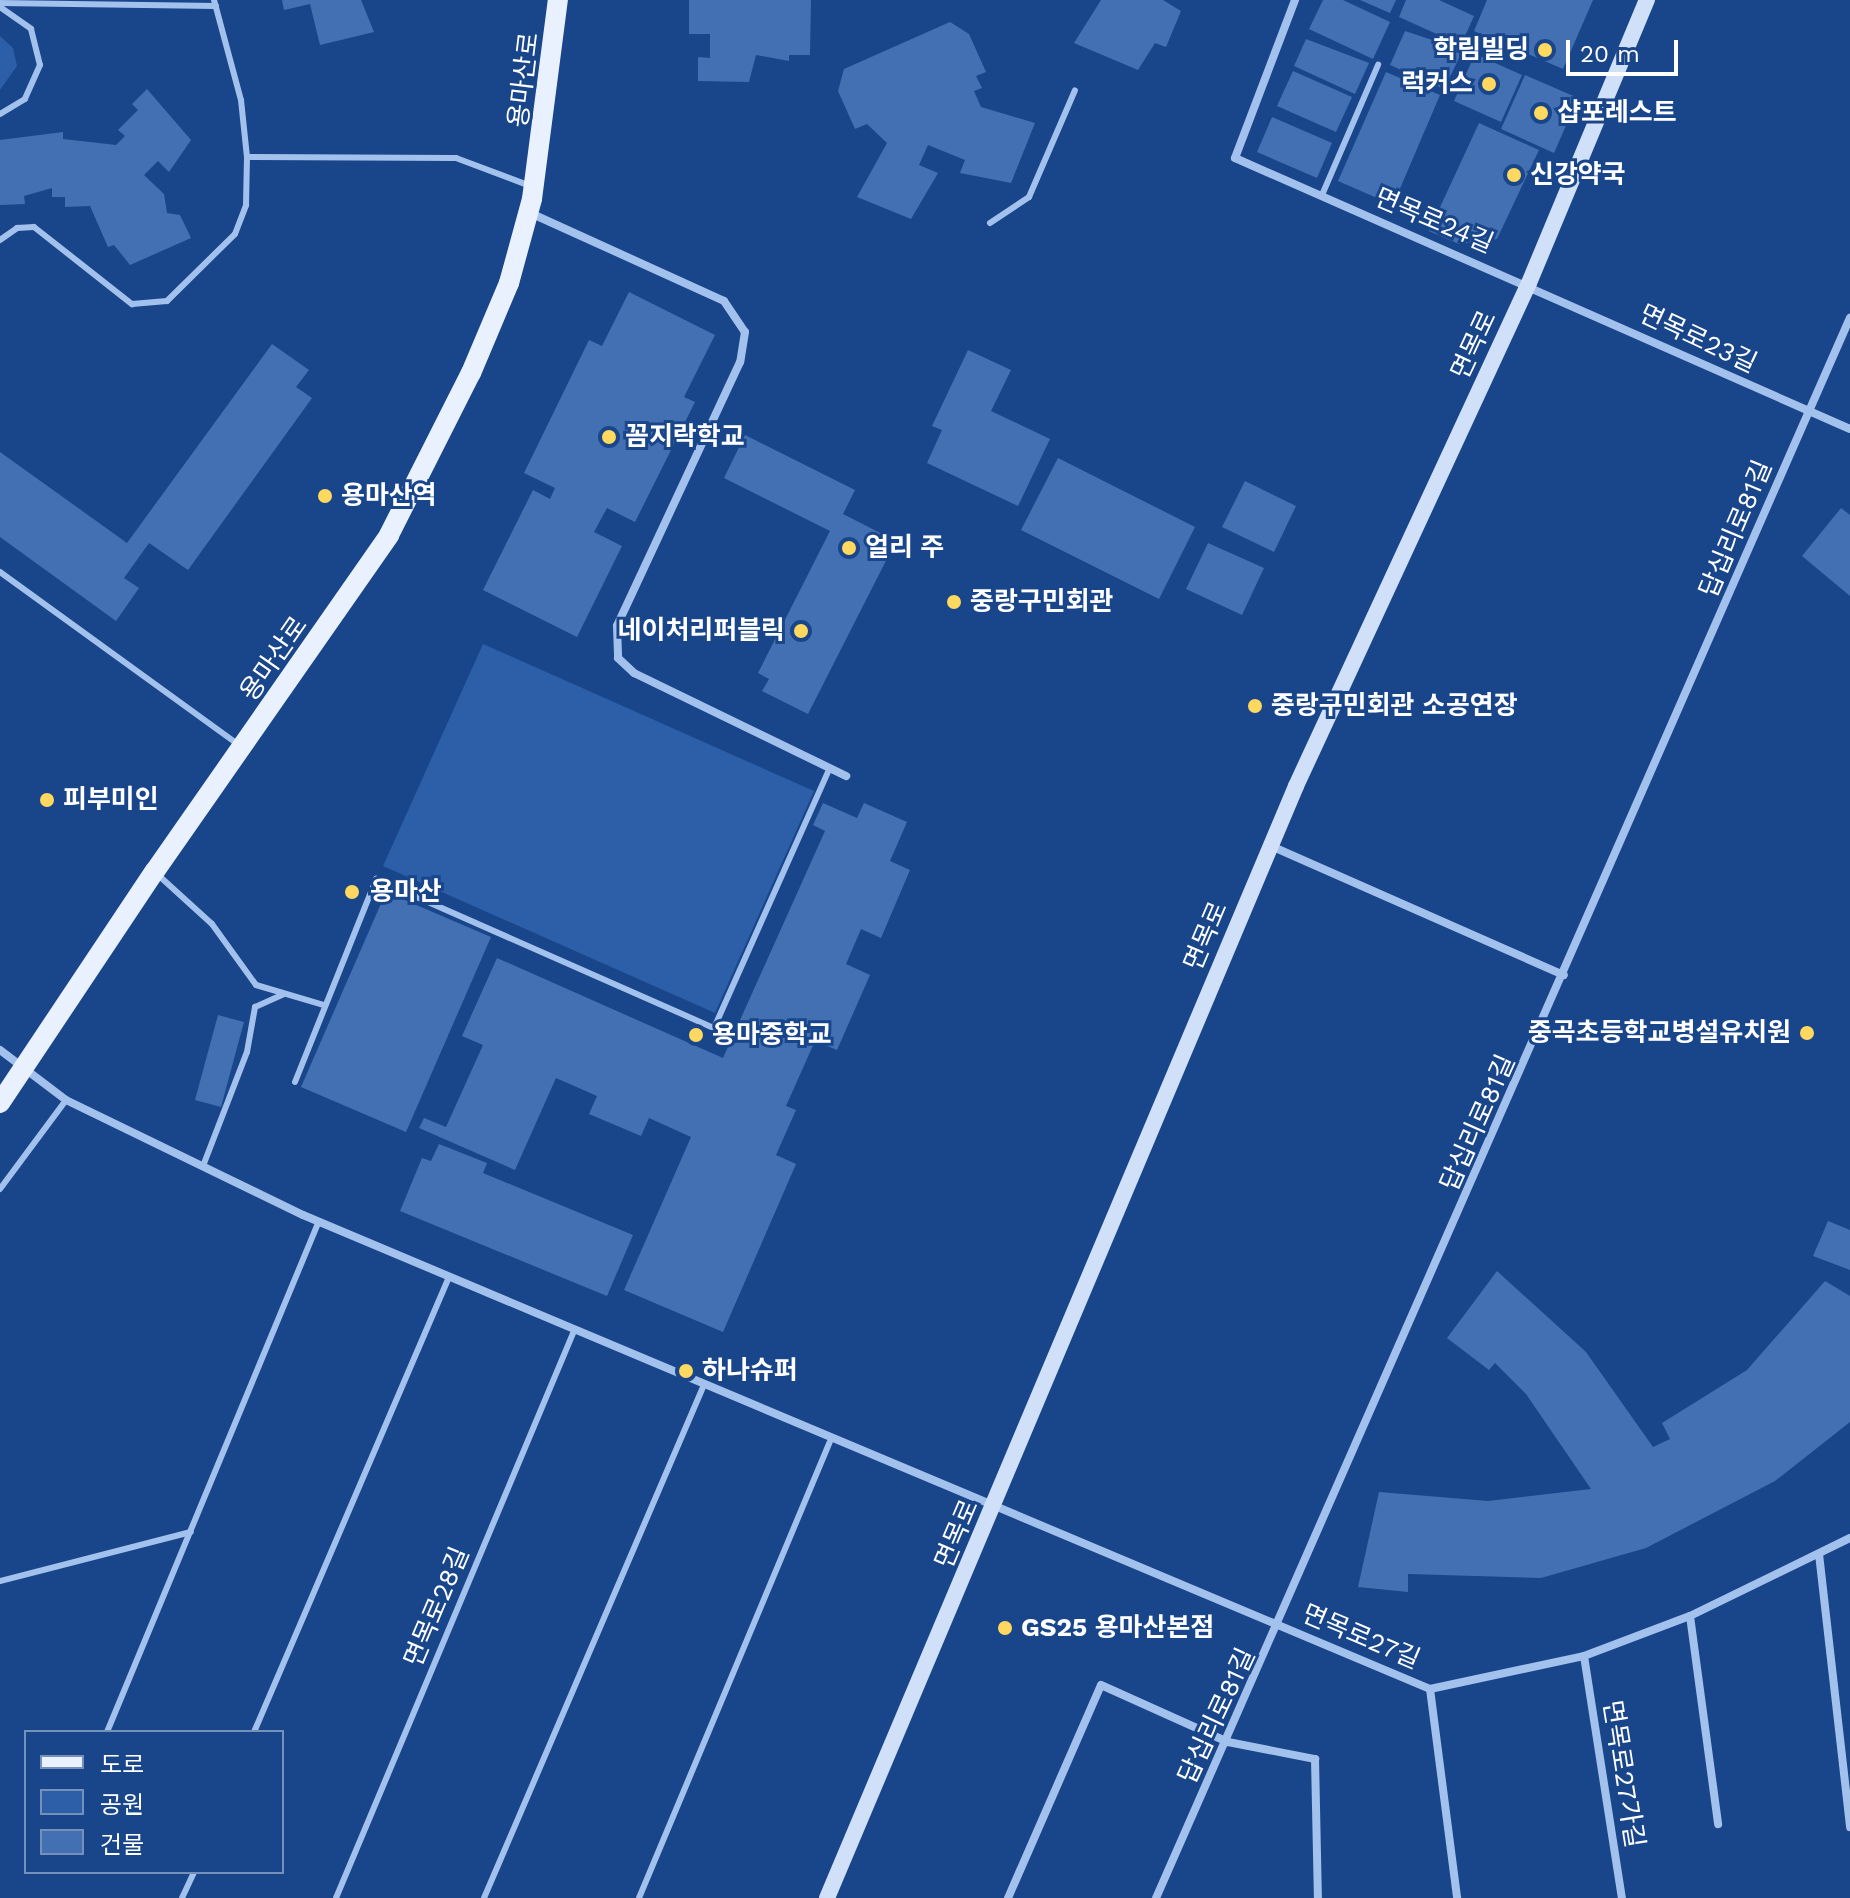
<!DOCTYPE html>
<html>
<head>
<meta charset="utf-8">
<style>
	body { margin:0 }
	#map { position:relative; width:1850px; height:1898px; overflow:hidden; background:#19468a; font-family:"Work Sans","Noto Sans KR",sans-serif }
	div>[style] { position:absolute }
	.green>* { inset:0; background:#2c5fa8 }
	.building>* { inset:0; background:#4270b2 }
	.lane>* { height:6px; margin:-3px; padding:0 3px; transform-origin:3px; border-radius:3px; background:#a3c1ed }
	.street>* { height:8px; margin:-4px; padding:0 4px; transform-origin:4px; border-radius:4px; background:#a3c1ed }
	.secondary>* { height:16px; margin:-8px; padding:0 8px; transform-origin:8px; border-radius:8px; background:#d0e0f9 }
	.primary>* { height:20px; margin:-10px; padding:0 10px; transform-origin:10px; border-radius:10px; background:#e9f1ff }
	.primary-bridge>* { height:20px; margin:-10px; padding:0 10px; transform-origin:10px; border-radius:10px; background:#e9f1ff }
	.dots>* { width:22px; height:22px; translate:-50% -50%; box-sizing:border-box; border:4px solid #19468a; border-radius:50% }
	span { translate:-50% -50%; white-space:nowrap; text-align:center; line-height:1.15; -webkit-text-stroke:6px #19468a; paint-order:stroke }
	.poi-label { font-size:26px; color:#fff; font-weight:700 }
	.right { translate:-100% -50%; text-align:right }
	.left { translate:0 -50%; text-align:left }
	.street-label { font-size:26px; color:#fff }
	.legend { position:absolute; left:24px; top:1730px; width:260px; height:144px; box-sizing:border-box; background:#19468a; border:2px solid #7590b9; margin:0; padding:10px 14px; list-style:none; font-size:24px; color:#fff }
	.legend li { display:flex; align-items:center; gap:16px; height:40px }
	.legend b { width:40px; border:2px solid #7590b9 }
	.scale { position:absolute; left:1566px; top:40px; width:112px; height:36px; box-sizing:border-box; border:4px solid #fff; border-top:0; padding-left:10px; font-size:24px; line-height:28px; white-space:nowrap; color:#fff; -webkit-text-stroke:6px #19468a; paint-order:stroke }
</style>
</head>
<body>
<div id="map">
	<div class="green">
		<div style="clip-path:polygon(0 36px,13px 48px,17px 66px,0 90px)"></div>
		<div style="clip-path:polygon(483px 644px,814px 791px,715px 1013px,383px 866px)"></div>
	</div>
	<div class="building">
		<div style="clip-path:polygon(282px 0,361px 0,374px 32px,320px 45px,310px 4px,284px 10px)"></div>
		<div style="clip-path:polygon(689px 0,811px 0,810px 55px,789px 55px,789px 61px,756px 55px,749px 82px,698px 81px,698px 57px,710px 58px,710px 34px,689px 34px)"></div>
		<div style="clip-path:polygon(1101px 0,1163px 0,1181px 11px,1166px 47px,1155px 43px,1138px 70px,1074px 43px)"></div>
		<div style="clip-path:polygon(1323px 0,1343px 0,1390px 22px,1373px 59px,1309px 29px)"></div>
		<div style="clip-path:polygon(1360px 0,1396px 0,1390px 13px)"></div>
		<div style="clip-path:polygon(1406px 0,1439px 0,1474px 16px,1461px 45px,1399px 17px)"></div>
		<div style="clip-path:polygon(1487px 0,1593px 0,1563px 69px,1474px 31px)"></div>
		<div style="clip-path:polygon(950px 22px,969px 34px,986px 72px,976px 76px,982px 88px,974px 91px,981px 107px,1035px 123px,1011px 183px,960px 173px,965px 160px,928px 145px,919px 165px,938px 173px,911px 219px,857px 197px,887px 143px,867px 124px,855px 129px,838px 91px,844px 69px)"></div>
		<div style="clip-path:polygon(1405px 31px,1463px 50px,1444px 89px,1390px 65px)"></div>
		<div style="clip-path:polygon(1306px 39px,1369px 63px,1355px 94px,1294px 66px)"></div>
		<div style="clip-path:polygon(1475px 54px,1522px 75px,1501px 122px,1454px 101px)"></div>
		<div style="clip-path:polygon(1293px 71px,1352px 97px,1336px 132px,1277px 106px)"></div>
		<div style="clip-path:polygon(1386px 72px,1440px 95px,1393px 205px,1338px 181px)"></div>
		<div style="clip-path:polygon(1525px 75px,1578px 98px,1554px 153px,1501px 129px)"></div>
		<div style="clip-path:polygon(147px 89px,191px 140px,169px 172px,158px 161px,144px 175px,164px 194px,167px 213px,180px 215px,191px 238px,130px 265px,114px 245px,108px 247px,90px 206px,65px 207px,65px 197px,52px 197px,52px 188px,24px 196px,25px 204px,0 205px,0 140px,63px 132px,63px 139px,116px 145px,125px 136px,118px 130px,138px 110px,132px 104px)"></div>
		<div style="clip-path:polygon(1272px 117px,1332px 143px,1317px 178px,1257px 152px)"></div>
		<div style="clip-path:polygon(1479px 123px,1539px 150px,1497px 239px,1459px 244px,1429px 231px)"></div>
		<div style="clip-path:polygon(629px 292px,715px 335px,684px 397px,695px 402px,635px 522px,607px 508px,594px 532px,622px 546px,577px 637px,483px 590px,533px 490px,550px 499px,555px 488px,524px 473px,589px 340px,602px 346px)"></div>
		<div style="clip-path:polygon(272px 344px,309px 370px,296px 387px,312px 398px,188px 570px,149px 543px,124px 578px,139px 588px,116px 621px,0 537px,0 452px,127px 543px)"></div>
		<div style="clip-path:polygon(968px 350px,1011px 370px,991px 411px,1050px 439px,1018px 506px,927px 463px,942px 430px,932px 426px)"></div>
		<div style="clip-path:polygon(745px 435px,855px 490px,843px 514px,896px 541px,808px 714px,762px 691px,769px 679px,758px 673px,830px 531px,724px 478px)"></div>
		<div style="clip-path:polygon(1058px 458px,1195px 527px,1159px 599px,1021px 530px)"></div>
		<div style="clip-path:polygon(1245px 481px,1296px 506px,1274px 552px,1222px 527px)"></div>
		<div style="clip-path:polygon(1841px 508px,1850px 515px,1850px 596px,1802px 556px)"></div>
		<div style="clip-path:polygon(1208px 543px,1264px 568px,1242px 615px,1186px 589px)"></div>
		<div style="clip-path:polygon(823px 803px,857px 818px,864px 803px,907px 822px,890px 861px,910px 870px,881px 938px,861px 929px,846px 964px,870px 975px,837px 1050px,815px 1041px,786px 1106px,796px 1110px,776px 1155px,796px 1164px,723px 1332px,624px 1290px,691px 1137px,649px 1118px,641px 1136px,589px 1114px,597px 1096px,556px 1078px,515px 1170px,419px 1128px,424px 1118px,446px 1127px,483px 1045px,462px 1036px,497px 958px,723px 1058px,825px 831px,813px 825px)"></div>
		<div style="clip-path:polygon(386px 892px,491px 937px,406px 1132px,301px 1087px)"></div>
		<div style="clip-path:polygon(218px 1015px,244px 1022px,221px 1107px,195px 1100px)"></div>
		<div style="clip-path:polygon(439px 1144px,487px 1163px,483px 1173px,633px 1235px,607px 1296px,400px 1211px,422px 1158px,431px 1161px)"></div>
		<div style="clip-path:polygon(1828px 1221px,1850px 1230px,1850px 1270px,1813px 1256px)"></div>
		<div style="clip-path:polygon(1497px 1271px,1586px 1352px,1653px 1447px,1670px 1439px,1662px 1423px,1747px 1370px,1825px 1281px,1850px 1296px,1850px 1422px,1775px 1481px,1646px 1548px,1541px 1578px,1408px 1574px,1408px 1592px,1358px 1587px,1379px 1492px,1488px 1501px,1591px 1489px,1526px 1394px,1495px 1363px,1489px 1370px,1447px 1338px)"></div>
	</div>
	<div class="lane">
		<div style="left:214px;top:0;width:104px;rotate:74.9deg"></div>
		<div style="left:241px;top:100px;width:57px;rotate:84deg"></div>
		<div style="left:247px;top:157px;width:209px;rotate:0.3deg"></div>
		<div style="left:456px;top:158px;width:77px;rotate:20.6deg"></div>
		<div style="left:0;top:3px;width:216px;rotate:0.8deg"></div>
		<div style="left:0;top:7px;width:38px;rotate:35deg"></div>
		<div style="left:31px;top:29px;width:37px;rotate:76deg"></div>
		<div style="left:40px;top:65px;width:37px;rotate:114deg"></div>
		<div style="left:25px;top:99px;width:29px;rotate:149deg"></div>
		<div style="left:1322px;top:195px;width:142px;rotate:-66.7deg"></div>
		<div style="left:990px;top:223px;width:47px;rotate:-33.7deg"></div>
		<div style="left:1029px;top:197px;width:116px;rotate:-66.7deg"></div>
		<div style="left:0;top:240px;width:21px;rotate:-35deg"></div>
		<div style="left:17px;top:228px;width:17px;rotate:-3deg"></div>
		<div style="left:34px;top:227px;width:125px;rotate:38.2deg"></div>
		<div style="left:132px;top:304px;width:35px;rotate:-5deg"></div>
		<div style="left:167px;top:301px;width:95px;rotate:-44.6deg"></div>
		<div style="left:235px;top:234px;width:31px;rotate:-69deg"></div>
		<div style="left:246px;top:205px;width:48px;rotate:-88.8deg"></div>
		<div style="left:0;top:572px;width:296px;rotate:35.9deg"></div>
		<div style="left:157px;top:874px;width:74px;rotate:42.3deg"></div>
		<div style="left:212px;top:924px;width:75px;rotate:54.2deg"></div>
		<div style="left:256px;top:985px;width:71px;rotate:16.4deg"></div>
		<div style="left:295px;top:1082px;width:219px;rotate:-68.2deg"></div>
		<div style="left:376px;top:879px;width:369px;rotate:23.8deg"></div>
		<div style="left:714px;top:1028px;width:285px;rotate:-66deg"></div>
		<div style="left:203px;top:1166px;width:122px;rotate:-68.9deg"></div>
		<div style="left:247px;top:1052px;width:46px;rotate:-79.9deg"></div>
		<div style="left:255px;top:1007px;width:30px;rotate:-24deg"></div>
		<div style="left:0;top:1189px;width:111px;rotate:-53.4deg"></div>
		<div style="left:0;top:1581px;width:197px;rotate:-14.4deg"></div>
		<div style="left:107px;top:1732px;width:553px;rotate:-67.47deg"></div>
		<div style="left:254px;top:1732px;width:495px;rotate:-66.8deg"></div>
		<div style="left:182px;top:1898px;width:29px;rotate:-65deg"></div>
		<div style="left:336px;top:1898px;width:615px;rotate:-67.23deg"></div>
		<div style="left:484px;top:1898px;width:556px;rotate:-66.8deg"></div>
		<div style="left:639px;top:1898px;width:494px;rotate:-67.3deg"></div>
	</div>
	<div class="street">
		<div style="left:1295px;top:0;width:169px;rotate:110.8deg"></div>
		<div style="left:1235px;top:158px;width:672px;rotate:23.78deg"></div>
		<div style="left:528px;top:212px;width:215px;rotate:24.4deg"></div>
		<div style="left:724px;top:301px;width:37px;rotate:56deg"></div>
		<div style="left:745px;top:332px;width:30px;rotate:99deg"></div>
		<div style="left:740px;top:362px;width:291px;rotate:115deg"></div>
		<div style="left:617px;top:626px;width:32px;rotate:88deg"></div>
		<div style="left:618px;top:658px;width:22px;rotate:43deg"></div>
		<div style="left:634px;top:673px;width:236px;rotate:25.9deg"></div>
		<div style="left:1271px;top:846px;width:320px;rotate:23.8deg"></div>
		<div style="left:0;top:1050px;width:83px;rotate:37.1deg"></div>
		<div style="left:66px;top:1100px;width:263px;rotate:25.9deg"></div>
		<div style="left:303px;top:1215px;width:1223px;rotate:22.81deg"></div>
		<div style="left:1430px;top:1689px;width:157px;rotate:-12.1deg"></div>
		<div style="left:1584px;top:1656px;width:113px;rotate:-20.7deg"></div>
		<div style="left:1690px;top:1616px;width:178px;rotate:-26deg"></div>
		<div style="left:1819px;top:1554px;width:275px;rotate:83.5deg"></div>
		<div style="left:1690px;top:1616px;width:210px;rotate:82.3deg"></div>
		<div style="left:1584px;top:1656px;width:245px;rotate:81.1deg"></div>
		<div style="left:1430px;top:1689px;width:211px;rotate:82.6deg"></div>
		<div style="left:1008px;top:1898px;width:232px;rotate:-66.4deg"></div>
		<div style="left:1101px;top:1685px;width:139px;rotate:24.2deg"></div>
		<div style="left:1228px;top:1742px;width:89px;rotate:11.1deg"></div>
		<div style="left:1315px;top:1759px;width:139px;rotate:88.8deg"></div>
		<div style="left:1156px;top:1898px;width:1726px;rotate:-66.29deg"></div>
	</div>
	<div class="secondary">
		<div style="left:827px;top:1898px;width:1207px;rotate:-67.13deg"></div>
		<div style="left:1296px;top:786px;width:554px;rotate:-65.15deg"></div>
		<div style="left:1529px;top:283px;width:307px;rotate:-67.4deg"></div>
	</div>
	<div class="primary">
		<div style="left:155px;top:871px;width:409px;rotate:-55.1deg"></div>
		<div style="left:389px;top:535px;width:182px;rotate:-63.2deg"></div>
		<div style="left:471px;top:373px;width:98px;rotate:-67.1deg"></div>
		<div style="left:509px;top:283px;width:87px;rotate:-74.7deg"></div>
		<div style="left:532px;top:199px;width:201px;rotate:-82.6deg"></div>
	</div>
	<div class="primary-bridge">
		<div style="left:0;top:1103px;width:279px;rotate:-56.3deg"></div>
	</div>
	<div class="dots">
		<div style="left:1545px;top:50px;background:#ffd85f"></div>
		<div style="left:1489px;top:84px;background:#ffd85f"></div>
		<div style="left:1541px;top:113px;background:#ffd85f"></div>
		<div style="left:1514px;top:175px;background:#ffd85f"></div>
		<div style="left:609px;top:437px;background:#ffd85f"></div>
		<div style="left:325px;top:496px;background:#ffd85f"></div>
		<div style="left:849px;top:548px;background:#ffd85f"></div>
		<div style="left:954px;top:602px;background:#ffd85f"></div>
		<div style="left:801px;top:631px;background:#ffd85f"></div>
		<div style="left:1255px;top:706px;background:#ffd85f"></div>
		<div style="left:47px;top:800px;background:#ffd85f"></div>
		<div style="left:352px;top:892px;background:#ffd85f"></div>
		<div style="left:1807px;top:1033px;background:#ffd85f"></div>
		<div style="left:696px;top:1035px;background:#ffd85f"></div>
		<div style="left:686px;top:1371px;background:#ffd85f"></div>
		<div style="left:1005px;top:1628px;background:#ffd85f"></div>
	</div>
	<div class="poi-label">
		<span class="right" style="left:1529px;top:50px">학림빌딩</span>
		<span class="right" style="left:1473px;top:84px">럭커스</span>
		<span class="left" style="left:1557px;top:113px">샵포레스트</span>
		<span class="left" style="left:1530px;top:175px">신강약국</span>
		<span class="left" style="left:625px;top:437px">꼼지락학교</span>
		<span class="left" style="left:341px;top:496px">용마산역</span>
		<span class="left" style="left:865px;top:548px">얼리 주</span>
		<span class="left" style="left:970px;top:602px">중랑구민회관</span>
		<span class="right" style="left:785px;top:631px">네이처리퍼블릭</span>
		<span class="left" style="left:1271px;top:706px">중랑구민회관 소공연장</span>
		<span class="left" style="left:63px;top:800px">피부미인</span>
		<span class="left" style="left:370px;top:892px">용마산</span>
		<span class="right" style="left:1791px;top:1033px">중곡초등학교병설유치원</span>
		<span class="left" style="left:712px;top:1035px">용마중학교</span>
		<span class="left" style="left:702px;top:1371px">하나슈퍼</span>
		<span class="left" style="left:1021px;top:1628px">GS25 용마산본점</span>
	</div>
	<div class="street-label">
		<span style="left:524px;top:80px;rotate:-83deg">용마산로</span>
		<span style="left:1434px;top:221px;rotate:23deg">면목로24길</span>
		<span style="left:1698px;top:339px;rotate:25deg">면목로23길</span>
		<span style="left:1474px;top:345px;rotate:-65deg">면목로</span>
		<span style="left:1736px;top:529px;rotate:-67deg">답십리로81길</span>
		<span style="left:274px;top:659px;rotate:-55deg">용마산로</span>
		<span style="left:1206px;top:936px;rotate:-67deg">면목로</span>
		<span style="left:1478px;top:1123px;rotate:-66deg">답십리로81길</span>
		<span style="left:957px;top:1534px;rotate:-67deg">면목로</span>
		<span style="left:437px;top:1607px;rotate:-67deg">면목로28길</span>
		<span style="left:1361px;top:1637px;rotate:23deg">면목로27길</span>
		<span style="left:1217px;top:1716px;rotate:-65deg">답십리로81길</span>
		<span style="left:1623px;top:1774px;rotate:81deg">면목로27가길</span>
	</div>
	<ul class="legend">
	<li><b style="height:10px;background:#e9f1ff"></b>도로</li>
	<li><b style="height:22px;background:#2c5fa8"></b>공원</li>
	<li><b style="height:22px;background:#4270b2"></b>건물</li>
	</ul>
	<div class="scale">20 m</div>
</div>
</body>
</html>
